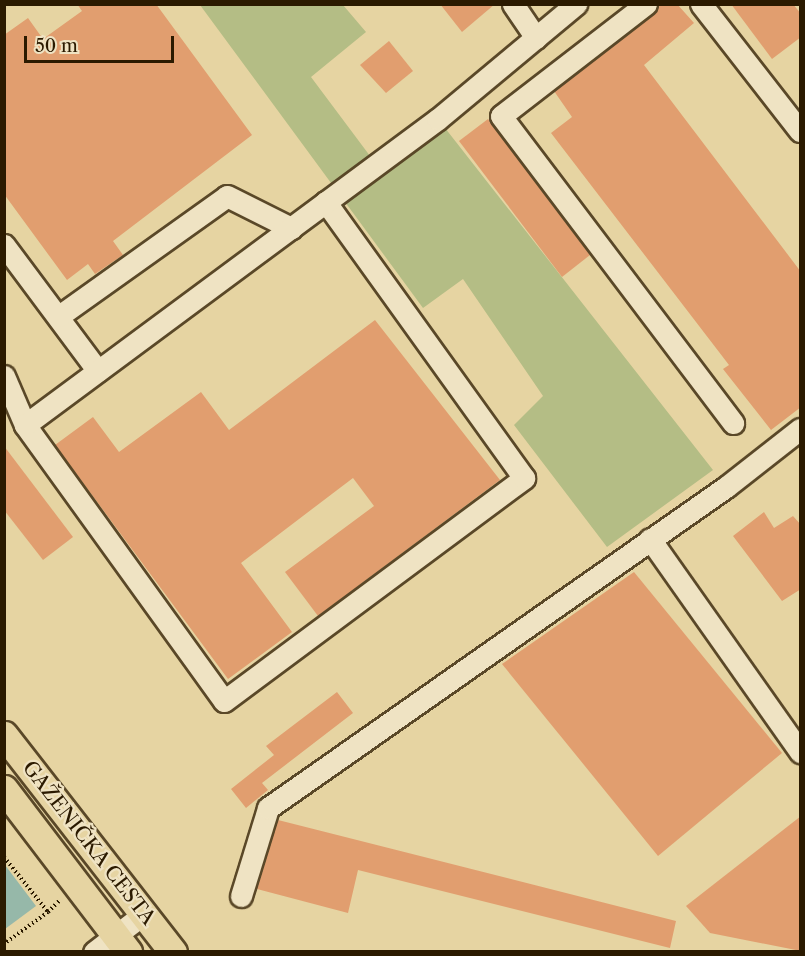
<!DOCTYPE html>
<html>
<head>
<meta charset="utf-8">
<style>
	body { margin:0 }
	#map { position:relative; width:805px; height:956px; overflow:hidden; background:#e6d4a2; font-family:"Libre Caslon Text",serif }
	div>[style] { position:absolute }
	.green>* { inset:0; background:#b4bd85 }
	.water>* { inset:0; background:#96b8a9 }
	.building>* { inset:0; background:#e19e6f }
	.path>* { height:4px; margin-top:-2px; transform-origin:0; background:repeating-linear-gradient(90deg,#2b1a00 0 1.5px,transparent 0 4.5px) }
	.roads { filter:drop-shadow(2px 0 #5a4828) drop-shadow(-2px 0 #5a4828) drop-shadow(0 2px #5a4828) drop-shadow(0 -2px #5a4828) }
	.minor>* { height:21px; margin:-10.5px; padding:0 10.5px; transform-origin:10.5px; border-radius:10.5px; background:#efe3c3 }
	.major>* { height:27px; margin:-13.5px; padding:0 13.5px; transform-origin:13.5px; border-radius:13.5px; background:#e6d4a2 }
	span { translate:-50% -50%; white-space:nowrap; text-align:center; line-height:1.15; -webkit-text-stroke:4.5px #efe3c3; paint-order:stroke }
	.street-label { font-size:20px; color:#2b1a00 }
	.frame { position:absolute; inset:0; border:6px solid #2b1a00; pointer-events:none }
	.scale { position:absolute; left:24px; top:36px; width:150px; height:27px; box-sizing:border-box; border:3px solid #2b1a00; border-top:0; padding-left:8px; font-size:18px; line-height:21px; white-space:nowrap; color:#2b1a00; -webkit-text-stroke:4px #efe3c3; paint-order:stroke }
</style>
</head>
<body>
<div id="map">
	<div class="green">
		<div style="clip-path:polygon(200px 5px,343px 5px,366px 32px,311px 77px,376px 164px,438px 119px,713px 470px,607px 547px,514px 425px,543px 396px,463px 279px,423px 308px)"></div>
	</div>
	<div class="water">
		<div style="clip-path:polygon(5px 865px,36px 906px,5px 929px)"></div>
	</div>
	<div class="building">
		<div style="clip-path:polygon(77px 4px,156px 4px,252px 135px,113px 241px,123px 255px,95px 274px,88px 264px,67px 280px,4px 194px,4px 35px,28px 18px,43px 39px,82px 11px)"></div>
		<div style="clip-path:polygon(440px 4px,495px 4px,462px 32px)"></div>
		<div style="clip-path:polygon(661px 4px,677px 4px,694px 23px,644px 65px,801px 272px,801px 407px,771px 430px,723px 369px,729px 365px,551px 133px,572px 117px,554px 91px)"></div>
		<div style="clip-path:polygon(731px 4px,793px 4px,801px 14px,801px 37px,772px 59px)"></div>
		<div style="clip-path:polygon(389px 41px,413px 71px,386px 93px,360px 65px)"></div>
		<div style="clip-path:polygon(488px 119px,590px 255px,562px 277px,459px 141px)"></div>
		<div style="clip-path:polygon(375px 320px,500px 480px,318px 616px,285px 572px,374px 506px,353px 478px,241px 563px,292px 632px,228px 679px,55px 445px,93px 417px,119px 452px,201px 392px,229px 430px)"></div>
		<div style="clip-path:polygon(4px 446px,73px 537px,43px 560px,4px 510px)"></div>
		<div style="clip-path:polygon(764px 512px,774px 528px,793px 516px,801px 525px,801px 589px,782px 601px,733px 536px)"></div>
		<div style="clip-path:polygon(634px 572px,782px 753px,658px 856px,502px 664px)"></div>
		<div style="clip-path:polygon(337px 692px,353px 713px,262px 783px,268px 790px,246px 808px,231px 789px,274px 755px,266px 746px)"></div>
		<div style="clip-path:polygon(801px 816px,801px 951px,710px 933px,686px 906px)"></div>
		<div style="clip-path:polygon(278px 820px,676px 921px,670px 948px,358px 870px,348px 913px,257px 889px)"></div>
	</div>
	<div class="path">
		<div style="left:4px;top:857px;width:70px;rotate:51.3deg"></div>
		<div style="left:48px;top:912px;width:54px;rotate:144deg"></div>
		<div style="left:48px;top:912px;width:17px;rotate:-45deg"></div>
	</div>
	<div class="roads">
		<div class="minor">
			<div style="left:513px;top:4px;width:41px;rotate:55.9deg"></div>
			<div style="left:646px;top:4px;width:183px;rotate:142.3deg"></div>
			<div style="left:501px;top:116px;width:385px;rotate:52.9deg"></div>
			<div style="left:701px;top:4px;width:161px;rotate:52.1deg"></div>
			<div style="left:4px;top:245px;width:157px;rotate:53.3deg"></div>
			<div style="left:59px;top:316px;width:206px;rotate:-35.5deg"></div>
			<div style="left:227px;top:196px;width:72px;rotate:26.6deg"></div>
			<div style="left:4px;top:376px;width:53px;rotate:66.8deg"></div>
			<div style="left:25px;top:425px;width:340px;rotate:54.2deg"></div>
			<div style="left:224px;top:701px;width:374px;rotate:-36.6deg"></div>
			<div style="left:524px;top:478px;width:340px;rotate:-125.7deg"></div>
			<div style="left:25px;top:425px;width:514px;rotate:-36.54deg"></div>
			<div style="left:438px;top:119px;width:180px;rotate:-39.8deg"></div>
			<div style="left:650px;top:539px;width:261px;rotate:54.8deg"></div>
			<div style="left:241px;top:896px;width:92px;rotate:-72.9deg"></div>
			<div style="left:268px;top:808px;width:559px;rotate:-35.03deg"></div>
			<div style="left:726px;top:487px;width:94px;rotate:-38.1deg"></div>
			<div style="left:94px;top:952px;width:64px;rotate:-37.4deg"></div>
		</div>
		<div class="major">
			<div style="left:4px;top:735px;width:275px;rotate:52.1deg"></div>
			<div style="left:4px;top:789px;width:205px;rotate:52.7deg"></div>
		</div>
	</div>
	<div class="street-label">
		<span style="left:89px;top:843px;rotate:52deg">GAŽENIČKA CESTA</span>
	</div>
	<div class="frame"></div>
	<div class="scale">50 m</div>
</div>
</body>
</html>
